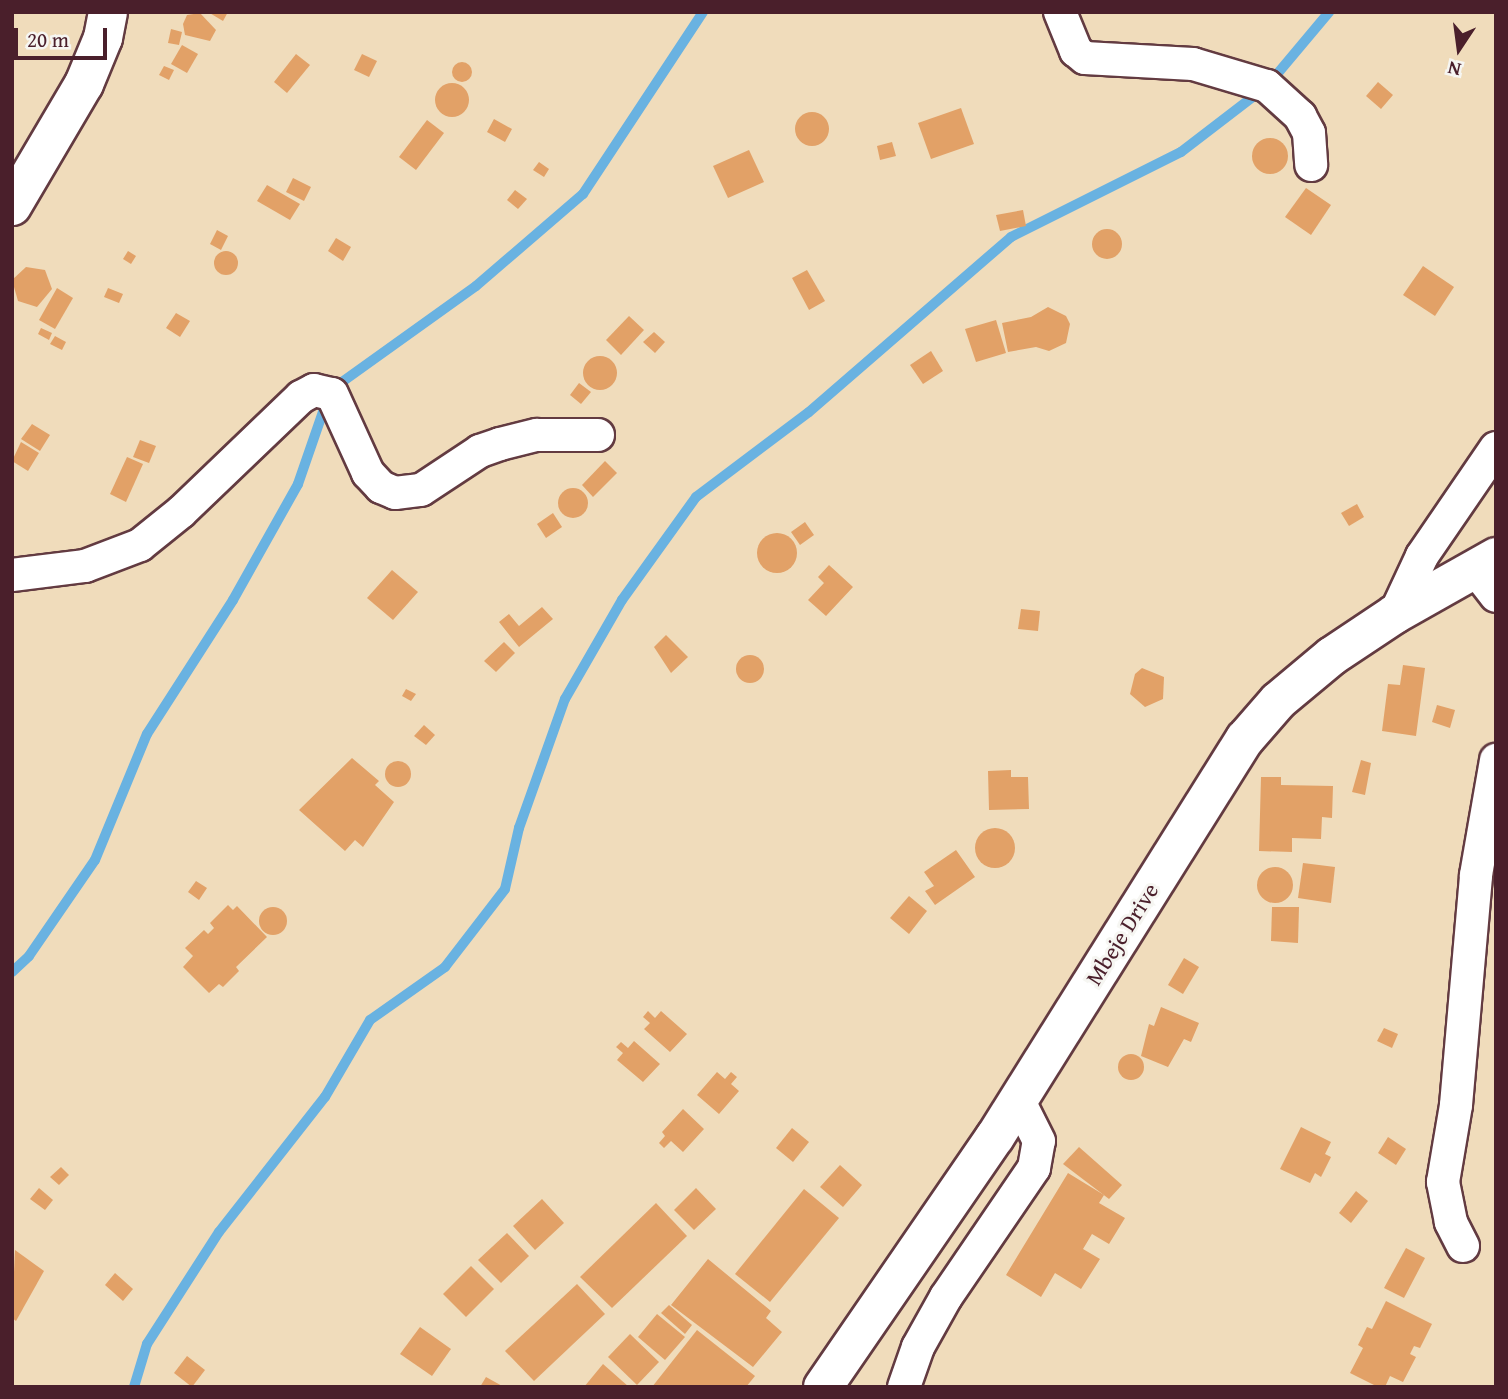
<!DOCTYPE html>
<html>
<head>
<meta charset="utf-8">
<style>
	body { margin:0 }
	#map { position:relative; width:1508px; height:1399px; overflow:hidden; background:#f0dcbb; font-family:"Gentium Book Plus",serif }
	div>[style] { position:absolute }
	.stream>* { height:10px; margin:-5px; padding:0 5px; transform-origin:5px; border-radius:5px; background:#69b2e1 }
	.building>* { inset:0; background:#e2a167 }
	.round { border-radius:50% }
	.roads { filter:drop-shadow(2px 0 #633b41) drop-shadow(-2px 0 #633b41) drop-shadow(0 2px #633b41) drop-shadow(0 -2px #633b41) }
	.street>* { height:32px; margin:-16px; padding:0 16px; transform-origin:16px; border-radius:16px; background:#fff }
	.secondary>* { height:38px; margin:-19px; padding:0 19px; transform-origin:19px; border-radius:19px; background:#fff }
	span { translate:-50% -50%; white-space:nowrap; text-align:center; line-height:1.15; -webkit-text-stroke:6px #f6f6f2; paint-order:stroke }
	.street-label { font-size:23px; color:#4a1f2b }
	.frame { position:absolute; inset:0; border:14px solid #4a1f2b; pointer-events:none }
	.north { position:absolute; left:1424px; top:14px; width:70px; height:70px; -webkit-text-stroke:5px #f6f6f2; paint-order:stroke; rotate:193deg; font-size:19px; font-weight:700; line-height:28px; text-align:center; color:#4a1f2b }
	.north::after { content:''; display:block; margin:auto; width:24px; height:32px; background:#4a1f2b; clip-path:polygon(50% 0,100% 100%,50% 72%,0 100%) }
	.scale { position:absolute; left:14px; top:28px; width:93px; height:32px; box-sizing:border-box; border:4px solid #4a1f2b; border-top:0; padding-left:9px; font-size:21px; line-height:24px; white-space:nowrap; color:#4a1f2b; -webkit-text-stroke:5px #f6f6f2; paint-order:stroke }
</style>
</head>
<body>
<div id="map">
	<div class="stream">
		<div style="left:335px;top:387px;width:173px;rotate:-35.6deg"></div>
		<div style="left:476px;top:286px;width:141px;rotate:-40.7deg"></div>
		<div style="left:583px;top:194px;width:218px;rotate:-56.6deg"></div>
		<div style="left:12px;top:972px;width:23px;rotate:-43deg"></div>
		<div style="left:29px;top:956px;width:116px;rotate:-55.5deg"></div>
		<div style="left:95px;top:860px;width:136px;rotate:-67.6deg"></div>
		<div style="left:147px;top:734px;width:159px;rotate:-57.3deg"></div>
		<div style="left:233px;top:600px;width:133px;rotate:-60.7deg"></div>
		<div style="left:298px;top:484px;width:76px;rotate:-70.9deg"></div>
		<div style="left:134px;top:1387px;width:45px;rotate:-73.2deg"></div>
		<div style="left:147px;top:1344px;width:133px;rotate:-57.3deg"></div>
		<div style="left:219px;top:1232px;width:172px;rotate:-51.9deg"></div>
		<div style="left:325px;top:1097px;width:89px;rotate:-59.7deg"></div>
		<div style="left:370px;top:1020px;width:92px;rotate:-35.2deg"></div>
		<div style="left:445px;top:967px;width:98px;rotate:-52.4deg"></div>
		<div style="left:505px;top:889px;width:63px;rotate:-77.1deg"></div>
		<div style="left:519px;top:828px;width:137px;rotate:-70.4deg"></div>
		<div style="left:565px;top:699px;width:114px;rotate:-60.1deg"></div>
		<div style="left:622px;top:600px;width:127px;rotate:-54.3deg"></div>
		<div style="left:696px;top:497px;width:141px;rotate:-37deg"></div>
		<div style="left:809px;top:412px;width:267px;rotate:-40.9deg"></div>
		<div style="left:1011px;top:237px;width:190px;rotate:-26.6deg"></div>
		<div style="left:1181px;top:152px;width:108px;rotate:-37.5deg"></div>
		<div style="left:1267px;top:86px;width:97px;rotate:-50deg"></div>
	</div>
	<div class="building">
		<div style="clip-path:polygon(208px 12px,228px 12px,223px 21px)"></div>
		<div style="clip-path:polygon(200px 13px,216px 30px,210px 41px,185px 35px,183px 24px,187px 15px)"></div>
		<div style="clip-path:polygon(171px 29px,182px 32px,179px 45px,168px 43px)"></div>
		<div style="clip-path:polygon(182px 45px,198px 54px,187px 73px,171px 64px)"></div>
		<div style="clip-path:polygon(296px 54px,310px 65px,287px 93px,274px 82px)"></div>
		<div style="clip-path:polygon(362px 54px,377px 61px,369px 77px,354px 70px)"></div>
		<div class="round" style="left:452px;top:62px;width:20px;height:20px"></div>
		<div style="clip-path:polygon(164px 66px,174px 70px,169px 80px,159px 75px)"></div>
		<div style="clip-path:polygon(1378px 82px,1393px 95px,1381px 109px,1366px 96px)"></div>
		<div class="round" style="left:435px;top:83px;width:34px;height:34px"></div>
		<div style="clip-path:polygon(961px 108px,974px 144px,931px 159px,918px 123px)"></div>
		<div class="round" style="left:795px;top:112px;width:34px;height:34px"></div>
		<div style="clip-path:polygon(494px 119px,512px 129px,505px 142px,487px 132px)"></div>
		<div style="clip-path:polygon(427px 120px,444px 133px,416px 170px,399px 157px)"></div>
		<div class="round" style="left:1252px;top:138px;width:36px;height:36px"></div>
		<div style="clip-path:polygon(892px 142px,896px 156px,880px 160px,877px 146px)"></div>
		<div style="clip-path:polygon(749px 150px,764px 182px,728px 198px,713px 166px)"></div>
		<div style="clip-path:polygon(539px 162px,549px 169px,544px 177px,533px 170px)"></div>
		<div style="clip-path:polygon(293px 178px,311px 187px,304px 201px,286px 192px)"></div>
		<div style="clip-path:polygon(267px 185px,300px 204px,290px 220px,257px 201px)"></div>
		<div style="clip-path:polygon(1306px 188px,1331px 205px,1311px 235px,1285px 217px)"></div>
		<div style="clip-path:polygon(515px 190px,527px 199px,518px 209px,507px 200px)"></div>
		<div style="clip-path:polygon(1023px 210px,1026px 226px,1000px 231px,996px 215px)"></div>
		<div class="round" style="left:1092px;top:229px;width:30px;height:30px"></div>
		<div style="clip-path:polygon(217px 230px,228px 236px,221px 250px,210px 244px)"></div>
		<div style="clip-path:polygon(336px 238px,351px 247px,343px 261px,328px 251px)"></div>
		<div class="round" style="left:214px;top:251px;width:24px;height:24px"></div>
		<div style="clip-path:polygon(128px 251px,136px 256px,131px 264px,123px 259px)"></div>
		<div style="clip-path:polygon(1423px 266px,1454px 287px,1435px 316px,1403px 295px)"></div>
		<div style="clip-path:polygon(26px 267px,45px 270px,52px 289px,37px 307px,18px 301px,12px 280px)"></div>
		<div style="clip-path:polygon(807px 270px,825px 301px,809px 310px,792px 278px)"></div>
		<div style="clip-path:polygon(57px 288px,73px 298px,55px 329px,39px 320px)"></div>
		<div style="clip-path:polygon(108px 288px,123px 294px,119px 303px,104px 297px)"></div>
		<div style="clip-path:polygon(1048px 307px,1066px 316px,1070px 324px,1066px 343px,1049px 351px,1036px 347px,1008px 352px,1002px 323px,1031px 317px)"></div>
		<div style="clip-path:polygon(176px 313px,190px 321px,180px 337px,166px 328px)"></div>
		<div style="clip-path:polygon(629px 316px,644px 330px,621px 355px,606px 340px)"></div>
		<div style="clip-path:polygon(996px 320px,1006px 353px,976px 362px,965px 329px)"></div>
		<div style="clip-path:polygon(41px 328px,52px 333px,49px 340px,38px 334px)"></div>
		<div style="clip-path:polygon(654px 332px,665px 342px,655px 353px,643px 342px)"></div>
		<div style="clip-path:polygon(55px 336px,66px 342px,62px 350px,50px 344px)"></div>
		<div style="clip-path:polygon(931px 351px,943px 371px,923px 384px,910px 365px)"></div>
		<div class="round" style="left:583px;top:356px;width:34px;height:34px"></div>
		<div style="clip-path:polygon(579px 383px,591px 392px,581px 404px,570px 395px)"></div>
		<div style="clip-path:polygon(32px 424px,50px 435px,40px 451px,21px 439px)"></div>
		<div style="clip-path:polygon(140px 440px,156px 446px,149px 463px,133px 457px)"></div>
		<div style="clip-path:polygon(21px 442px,39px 453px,28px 471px,12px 461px)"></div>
		<div style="clip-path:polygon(127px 457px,143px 464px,126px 502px,110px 494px)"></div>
		<div style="clip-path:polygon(605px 461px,617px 473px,593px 497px,582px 485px)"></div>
		<div class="round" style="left:558px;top:488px;width:30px;height:30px"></div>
		<div style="clip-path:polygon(1357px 504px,1364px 517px,1349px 526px,1341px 513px)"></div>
		<div style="clip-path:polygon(553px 513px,562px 527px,546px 538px,537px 524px)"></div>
		<div style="clip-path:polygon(805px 522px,814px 535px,800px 545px,791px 532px)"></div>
		<div class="round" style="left:757px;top:533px;width:40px;height:40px"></div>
		<div style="clip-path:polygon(829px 565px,853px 587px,826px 616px,808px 600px,824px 583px,818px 577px)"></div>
		<div style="clip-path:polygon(392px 570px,418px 592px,393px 620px,367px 598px)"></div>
		<div style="clip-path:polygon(542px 607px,553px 619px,519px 647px,499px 622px,509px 614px,519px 626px)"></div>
		<div style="clip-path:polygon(1021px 609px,1040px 611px,1038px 631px,1018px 629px)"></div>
		<div style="clip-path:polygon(666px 635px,688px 657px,671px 673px,654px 647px)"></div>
		<div style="clip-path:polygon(504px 642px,515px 653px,496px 672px,484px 661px)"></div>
		<div class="round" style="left:736px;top:655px;width:28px;height:28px"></div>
		<div style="clip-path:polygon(1403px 665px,1425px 668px,1416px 736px,1382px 731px,1388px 684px,1400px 685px)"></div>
		<div style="clip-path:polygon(1142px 668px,1164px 677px,1163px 699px,1145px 707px,1130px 694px,1135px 674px)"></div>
		<div style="clip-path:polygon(406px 689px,416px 694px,411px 701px,402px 696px)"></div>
		<div style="clip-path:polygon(1437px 705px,1455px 710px,1450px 728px,1432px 722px)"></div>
		<div style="clip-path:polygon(424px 725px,435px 735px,426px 745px,414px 736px)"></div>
		<div style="clip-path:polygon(352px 758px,379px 781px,375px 785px,394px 802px,363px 847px,355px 840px,345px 851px,299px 810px)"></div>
		<div style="clip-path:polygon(1361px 760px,1371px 763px,1365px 795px,1352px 792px)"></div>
		<div class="round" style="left:385px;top:761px;width:26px;height:26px"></div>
		<div style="clip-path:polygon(1011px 770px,1011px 777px,1028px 777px,1029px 809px,989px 810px,988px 771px)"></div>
		<div style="clip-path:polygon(1261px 777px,1281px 777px,1281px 785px,1333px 786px,1332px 818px,1322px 817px,1321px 839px,1292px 838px,1292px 852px,1259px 851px)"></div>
		<div class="round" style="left:975px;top:828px;width:40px;height:40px"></div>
		<div style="clip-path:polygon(956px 850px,975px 877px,935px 905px,925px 891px,934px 886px,924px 872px)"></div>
		<div style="clip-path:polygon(1303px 863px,1335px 867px,1331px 903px,1298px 898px)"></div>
		<div class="round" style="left:1257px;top:867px;width:36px;height:36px"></div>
		<div style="clip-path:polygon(196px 881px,207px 888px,199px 900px,188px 892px)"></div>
		<div style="clip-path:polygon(909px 896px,927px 911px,909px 934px,890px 918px)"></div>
		<div style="clip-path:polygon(228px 905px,233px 910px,237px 906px,267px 937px,236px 967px,239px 971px,223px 987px,219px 984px,209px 993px,183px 967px,193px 956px,185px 948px,204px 930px,208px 934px,214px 928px,210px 923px)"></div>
		<div style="clip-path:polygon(1272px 907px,1299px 907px,1298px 943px,1271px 941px)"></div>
		<div class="round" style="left:259px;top:907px;width:28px;height:28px"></div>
		<div style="clip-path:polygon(1184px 958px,1199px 967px,1183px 994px,1168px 985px)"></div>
		<div style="clip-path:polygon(1161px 1007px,1199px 1023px,1191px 1042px,1184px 1039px,1168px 1067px,1141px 1056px,1149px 1024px,1154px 1026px)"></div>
		<div style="clip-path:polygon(648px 1011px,655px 1018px,661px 1011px,687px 1034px,670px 1052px,644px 1029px,650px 1023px,643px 1017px)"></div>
		<div style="clip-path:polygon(1384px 1028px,1398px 1034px,1392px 1048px,1377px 1041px)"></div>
		<div style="clip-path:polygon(634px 1041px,660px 1064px,643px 1082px,617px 1060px,623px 1053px,616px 1047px,621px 1042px,628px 1048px)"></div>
		<div class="round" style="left:1118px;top:1054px;width:26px;height:26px"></div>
		<div style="clip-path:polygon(717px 1072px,725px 1079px,731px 1072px,737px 1077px,731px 1084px,739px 1091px,719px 1114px,697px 1095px)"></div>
		<div style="clip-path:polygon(683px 1109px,704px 1129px,683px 1152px,671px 1141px,664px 1148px,659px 1143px,665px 1136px,662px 1132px)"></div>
		<div style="clip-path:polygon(1301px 1127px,1331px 1142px,1325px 1154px,1331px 1157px,1321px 1177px,1315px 1173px,1310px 1183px,1280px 1169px)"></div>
		<div style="clip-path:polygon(792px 1128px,809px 1142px,793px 1162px,776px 1148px)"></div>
		<div style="clip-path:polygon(1388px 1137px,1406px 1149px,1396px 1165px,1378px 1153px)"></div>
		<div style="clip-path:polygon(1079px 1147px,1122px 1185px,1109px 1199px,1063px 1164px)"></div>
		<div style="clip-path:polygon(840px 1165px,862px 1185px,843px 1207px,820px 1187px)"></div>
		<div style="clip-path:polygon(61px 1167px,69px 1175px,59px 1185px,50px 1177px)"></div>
		<div style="clip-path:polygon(1068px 1173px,1104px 1195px,1099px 1203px,1125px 1218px,1109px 1244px,1092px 1234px,1083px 1249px,1100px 1259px,1081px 1289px,1055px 1273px,1041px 1297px,1006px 1275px)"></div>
		<div style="clip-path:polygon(39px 1188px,53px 1200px,45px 1210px,30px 1199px)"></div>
		<div style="clip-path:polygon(696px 1188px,716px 1209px,694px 1230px,674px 1210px)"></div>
		<div style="clip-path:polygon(804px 1189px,839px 1218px,770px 1302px,735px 1274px)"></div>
		<div style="clip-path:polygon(1356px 1191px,1368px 1201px,1351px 1223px,1339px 1213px)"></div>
		<div style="clip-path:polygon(542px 1199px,564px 1223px,535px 1250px,513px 1226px)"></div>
		<div style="clip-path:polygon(656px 1203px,687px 1236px,612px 1308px,580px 1277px)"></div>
		<div style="clip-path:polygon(507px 1233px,529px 1256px,501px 1283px,478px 1260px)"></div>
		<div style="clip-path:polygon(1406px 1248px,1425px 1258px,1404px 1298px,1384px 1288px)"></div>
		<div style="clip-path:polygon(15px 1250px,44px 1271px,16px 1321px,12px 1318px)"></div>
		<div style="clip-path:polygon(708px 1259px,771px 1311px,766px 1318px,782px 1332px,753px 1367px,671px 1305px)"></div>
		<div style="clip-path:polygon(471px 1266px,494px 1289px,466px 1317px,443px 1294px)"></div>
		<div style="clip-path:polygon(115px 1273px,133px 1289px,123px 1301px,105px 1285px)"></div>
		<div style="clip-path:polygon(577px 1284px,605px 1314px,534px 1381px,505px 1351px)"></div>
		<div style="clip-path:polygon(1386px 1301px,1432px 1324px,1420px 1348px,1414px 1346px,1410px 1354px,1416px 1357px,1403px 1382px,1390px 1376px,1385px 1387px,1378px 1387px,1350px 1373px,1363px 1348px,1358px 1345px,1367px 1327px,1372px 1329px)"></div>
		<div style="clip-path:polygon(669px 1305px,692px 1325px,685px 1334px,661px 1313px)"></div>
		<div style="clip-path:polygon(657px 1314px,685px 1337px,665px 1360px,638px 1337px)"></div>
		<div style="clip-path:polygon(420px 1327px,451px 1349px,432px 1376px,400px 1354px)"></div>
		<div style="clip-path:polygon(697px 1330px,755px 1376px,746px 1387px,652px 1387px)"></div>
		<div style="clip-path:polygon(630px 1334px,659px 1362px,637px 1385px,608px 1357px)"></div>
		<div style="clip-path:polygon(187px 1356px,205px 1370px,192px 1387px,174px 1373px)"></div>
		<div style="clip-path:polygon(603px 1364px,629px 1387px,584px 1387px)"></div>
		<div style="clip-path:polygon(486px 1377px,504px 1387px,480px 1387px)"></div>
	</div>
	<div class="roads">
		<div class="street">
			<div style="left:1060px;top:12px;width:42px;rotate:67.7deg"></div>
			<div style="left:1076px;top:51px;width:11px;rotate:38deg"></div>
			<div style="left:1085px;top:58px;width:108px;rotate:3.2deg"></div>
			<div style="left:1193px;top:64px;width:77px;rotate:16.6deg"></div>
			<div style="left:1267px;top:86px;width:45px;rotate:42.3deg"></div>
			<div style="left:1300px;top:116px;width:19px;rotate:62deg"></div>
			<div style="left:1309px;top:133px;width:32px;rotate:86deg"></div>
			<div style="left:1475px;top:569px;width:34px;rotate:52deg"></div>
			<div style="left:12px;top:575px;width:74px;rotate:-7deg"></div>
			<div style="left:85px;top:566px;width:59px;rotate:-20.9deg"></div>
			<div style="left:140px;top:545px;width:53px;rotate:-38.8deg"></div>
			<div style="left:181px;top:512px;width:166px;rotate:-43.8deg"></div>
			<div style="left:301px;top:397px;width:15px;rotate:-28deg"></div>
			<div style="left:314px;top:390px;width:18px;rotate:13deg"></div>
			<div style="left:332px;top:394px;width:87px;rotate:65.5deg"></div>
			<div style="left:368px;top:473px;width:19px;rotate:47deg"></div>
			<div style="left:381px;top:487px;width:15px;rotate:23deg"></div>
			<div style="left:395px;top:493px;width:26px;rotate:-7deg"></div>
			<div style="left:421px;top:490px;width:71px;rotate:-33.5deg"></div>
			<div style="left:480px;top:451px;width:21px;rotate:-19deg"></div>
			<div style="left:500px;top:444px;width:38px;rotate:-14deg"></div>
			<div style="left:537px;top:435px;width:61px"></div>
			<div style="left:1395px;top:614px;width:64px;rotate:-65deg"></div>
			<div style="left:1422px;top:556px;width:131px;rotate:-55.6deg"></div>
			<div style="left:1463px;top:1246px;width:27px;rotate:-117deg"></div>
			<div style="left:1451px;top:1222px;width:41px;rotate:-101.3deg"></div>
			<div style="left:1443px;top:1182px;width:78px;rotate:-80.4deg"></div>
			<div style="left:1456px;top:1105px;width:231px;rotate:-85deg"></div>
			<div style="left:1476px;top:875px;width:117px;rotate:-80.1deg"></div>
			<div style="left:904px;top:1387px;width:42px;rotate:-70.7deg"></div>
			<div style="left:918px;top:1347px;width:57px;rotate:-60.8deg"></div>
			<div style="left:946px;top:1297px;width:156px;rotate:-55.7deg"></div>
			<div style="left:1034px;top:1168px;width:27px;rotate:-80deg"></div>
			<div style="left:1039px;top:1141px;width:47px;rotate:-116.6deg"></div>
		</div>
		<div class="secondary">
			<div style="left:12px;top:206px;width:142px;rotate:-59.5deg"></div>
			<div style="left:84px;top:84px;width:50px;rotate:-67.6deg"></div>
			<div style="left:103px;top:38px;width:26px;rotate:-79deg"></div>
			<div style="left:823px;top:1387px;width:303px;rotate:-55.5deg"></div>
			<div style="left:995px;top:1137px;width:470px;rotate:-57.9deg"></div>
			<div style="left:1245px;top:739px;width:50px;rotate:-49deg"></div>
			<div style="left:1278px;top:701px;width:70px;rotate:-39.8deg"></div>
			<div style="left:1332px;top:656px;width:76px;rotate:-33.7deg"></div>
			<div style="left:1395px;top:614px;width:116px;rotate:-29.4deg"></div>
		</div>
	</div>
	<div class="street-label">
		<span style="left:1122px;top:934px;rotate:-58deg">Mbeje Drive</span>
	</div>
	<div class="frame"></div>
	<div class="north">N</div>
	<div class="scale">20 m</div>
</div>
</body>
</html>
